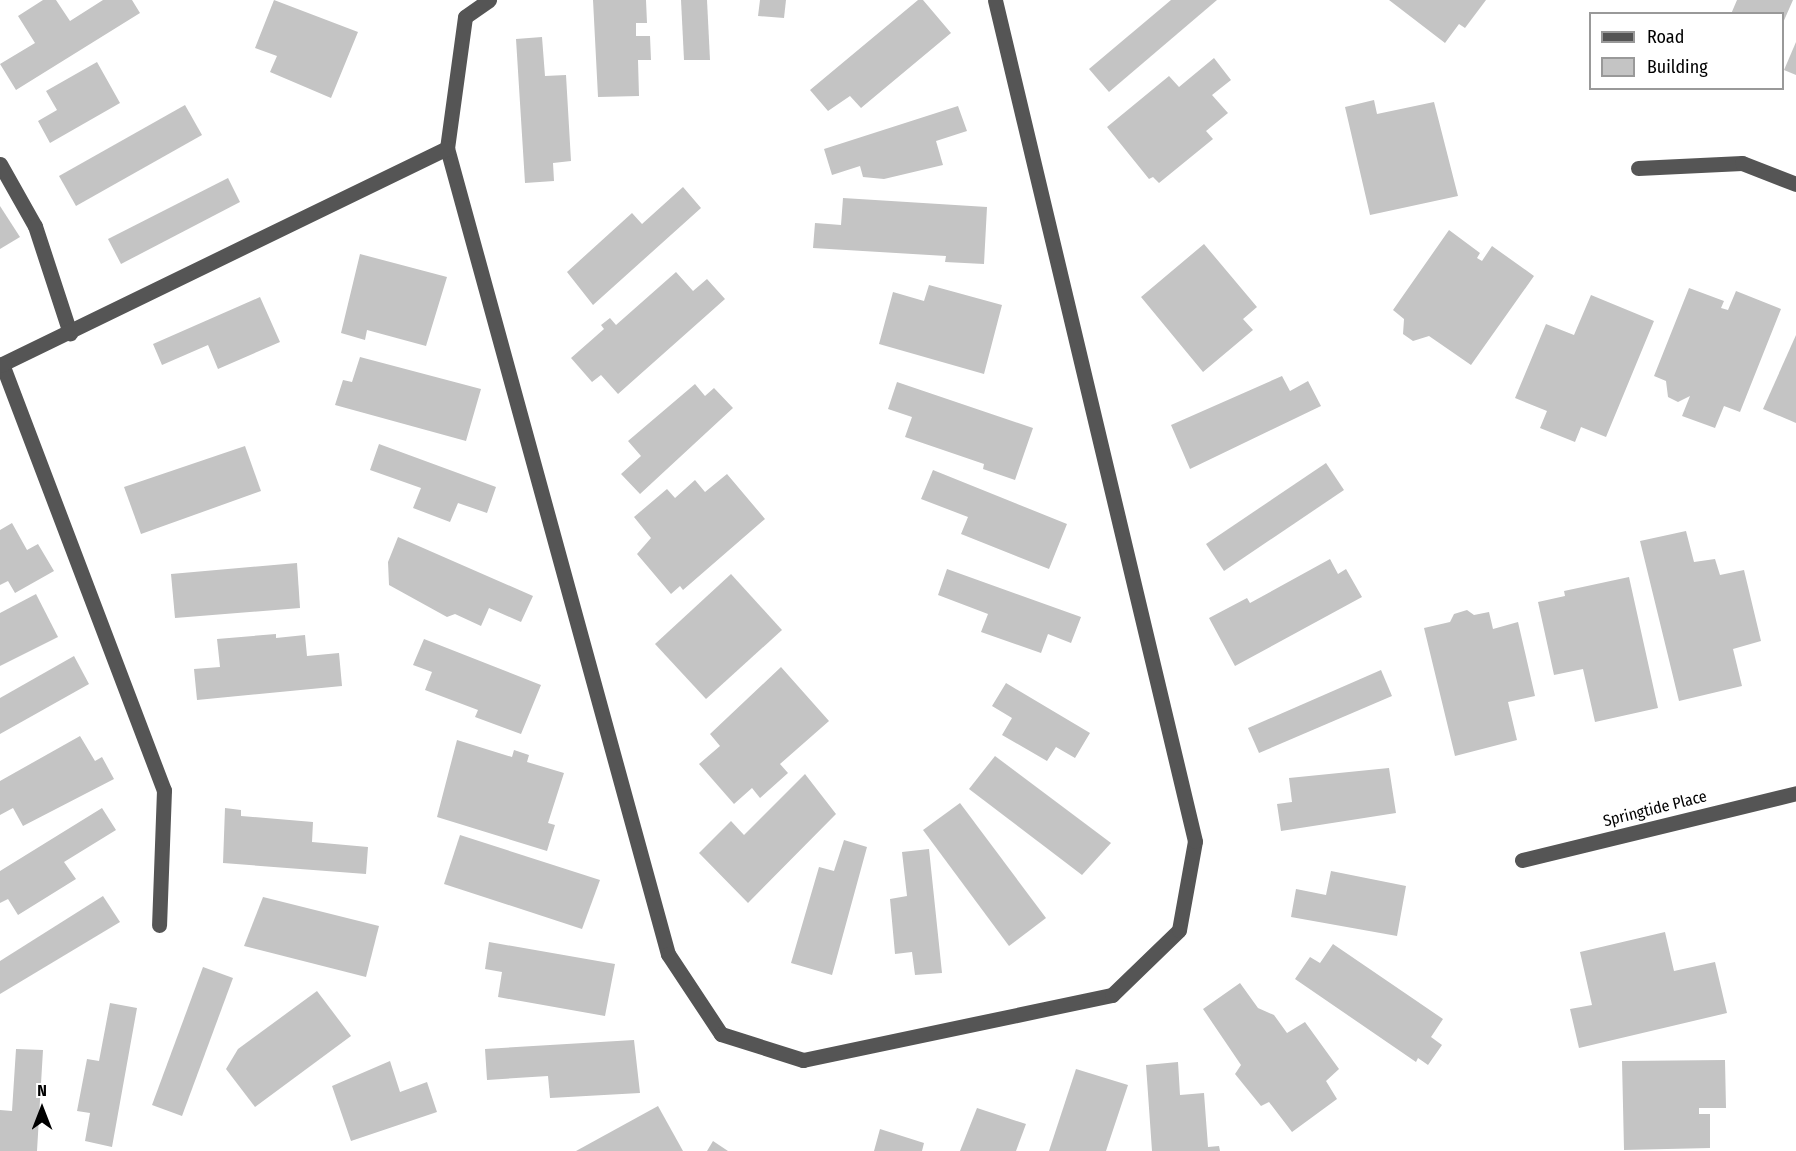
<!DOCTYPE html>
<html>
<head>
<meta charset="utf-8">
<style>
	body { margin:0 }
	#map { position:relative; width:1796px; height:1151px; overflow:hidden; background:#fff; font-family:"Fira Sans Condensed",sans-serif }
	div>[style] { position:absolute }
	.building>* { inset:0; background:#c4c4c4 }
	.minor>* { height:15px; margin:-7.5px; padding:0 7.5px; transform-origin:7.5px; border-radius:7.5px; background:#555 }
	span { translate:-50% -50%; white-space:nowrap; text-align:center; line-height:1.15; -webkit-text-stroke:4.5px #fff; paint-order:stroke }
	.street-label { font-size:16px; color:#000 }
	.legend { position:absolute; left:1589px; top:12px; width:195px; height:78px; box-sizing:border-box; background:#fff; border:2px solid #999; margin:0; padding:8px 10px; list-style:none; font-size:18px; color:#000 }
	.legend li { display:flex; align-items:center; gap:12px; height:30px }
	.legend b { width:30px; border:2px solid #999 }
	.north { position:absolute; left:12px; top:1079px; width:60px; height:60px; -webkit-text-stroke:4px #fff; paint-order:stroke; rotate:0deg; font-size:16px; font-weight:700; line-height:24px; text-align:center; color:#000 }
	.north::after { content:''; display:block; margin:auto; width:21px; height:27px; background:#000; clip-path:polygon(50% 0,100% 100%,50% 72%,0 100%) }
</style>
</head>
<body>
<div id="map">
	<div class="building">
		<div style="clip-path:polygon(43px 0,56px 0,70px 21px,103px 0,132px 0,140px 13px,16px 90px,0 64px,35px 43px,18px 16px)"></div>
		<div style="clip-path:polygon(274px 0,358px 32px,331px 98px,270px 72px,277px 56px,255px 48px)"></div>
		<div style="clip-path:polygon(593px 0,646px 0,647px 23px,636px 23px,636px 36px,650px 36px,651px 60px,638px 60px,639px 96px,598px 97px)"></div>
		<div style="clip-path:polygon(681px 0,707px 0,710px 60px,684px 60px)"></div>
		<div style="clip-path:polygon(760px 0,786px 0,784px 18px,758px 16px)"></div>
		<div style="clip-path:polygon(918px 0,923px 0,951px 33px,861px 108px,850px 96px,828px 111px,810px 90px)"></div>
		<div style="clip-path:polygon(1171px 0,1217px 0,1109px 92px,1089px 69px)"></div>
		<div style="clip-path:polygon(1389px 0,1486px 0,1465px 28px,1459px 24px,1445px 43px)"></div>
		<div style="clip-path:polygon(1737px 0,1793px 0,1782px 25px,1782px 14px,1731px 14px)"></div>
		<div style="clip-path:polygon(542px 37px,545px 76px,566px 75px,571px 161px,553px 163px,554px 181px,525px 183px,516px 39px)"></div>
		<div style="clip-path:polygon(1796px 42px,1796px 75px,1784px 70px)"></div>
		<div style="clip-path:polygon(1214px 58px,1231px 80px,1212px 95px,1228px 113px,1206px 131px,1213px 139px,1159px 183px,1153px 177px,1149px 179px,1107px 127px,1169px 76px,1179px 87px)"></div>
		<div style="clip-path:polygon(97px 62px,120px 103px,50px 143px,38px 121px,57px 110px,46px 91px)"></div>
		<div style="clip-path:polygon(1374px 100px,1377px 114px,1434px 102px,1458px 196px,1370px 215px,1345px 107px)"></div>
		<div style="clip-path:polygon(185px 105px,202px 135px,76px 206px,59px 176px)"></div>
		<div style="clip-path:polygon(958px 106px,967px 131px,936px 141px,943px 165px,884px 179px,863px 177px,860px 166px,832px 175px,824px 149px)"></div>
		<div style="clip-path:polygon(228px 178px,240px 202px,121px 264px,108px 239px)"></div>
		<div style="clip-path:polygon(683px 187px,701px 208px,593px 305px,567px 272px,632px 213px,642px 224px)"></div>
		<div style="clip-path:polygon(843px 198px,987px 207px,984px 264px,945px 262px,946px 256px,813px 248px,815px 223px,841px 225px)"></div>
		<div style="clip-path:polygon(0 206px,20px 237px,0 249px)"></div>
		<div style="clip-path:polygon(1449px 230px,1480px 253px,1477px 258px,1482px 261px,1492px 246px,1534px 276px,1471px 365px,1429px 336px,1413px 341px,1403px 334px,1404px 319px,1393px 310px)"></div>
		<div style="clip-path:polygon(1204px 244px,1257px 307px,1243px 319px,1253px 330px,1203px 372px,1141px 297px)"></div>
		<div style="clip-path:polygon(360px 254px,447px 277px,426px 346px,367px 330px,365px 340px,341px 333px)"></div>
		<div style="clip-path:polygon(676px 272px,693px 291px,707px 279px,725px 299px,618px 394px,601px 375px,592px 382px,571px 358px,604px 329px,601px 325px,610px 318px,616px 325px)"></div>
		<div style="clip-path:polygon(929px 285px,1002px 305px,984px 374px,879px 344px,893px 292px,924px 301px)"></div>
		<div style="clip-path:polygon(1689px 288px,1724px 301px,1721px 308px,1728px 310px,1736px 291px,1781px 309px,1740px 412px,1724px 406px,1715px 428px,1682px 416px,1690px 396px,1678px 402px,1668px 397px,1666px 381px,1654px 376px)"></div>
		<div style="clip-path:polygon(1591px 295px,1654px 321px,1606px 437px,1581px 427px,1575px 442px,1540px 428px,1547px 411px,1515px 398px,1546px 324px,1574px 335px)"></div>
		<div style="clip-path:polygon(260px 297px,280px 342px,218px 369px,208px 345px,162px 365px,153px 344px)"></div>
		<div style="clip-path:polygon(1796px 335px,1796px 423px,1763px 409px)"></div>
		<div style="clip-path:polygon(360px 357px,481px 389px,466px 441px,335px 405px,343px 380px,352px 382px)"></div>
		<div style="clip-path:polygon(1282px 376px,1290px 391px,1308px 381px,1321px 406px,1190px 469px,1171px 425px)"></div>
		<div style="clip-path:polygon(897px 382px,1033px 428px,1015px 480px,983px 469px,984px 464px,905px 437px,912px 417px,888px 409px)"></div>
		<div style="clip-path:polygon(695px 384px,705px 396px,714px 388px,733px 408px,640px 494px,621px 474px,641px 456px,628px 441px)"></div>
		<div style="clip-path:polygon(379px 444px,496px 487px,487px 513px,458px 503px,450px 522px,413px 508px,421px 488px,370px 470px)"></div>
		<div style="clip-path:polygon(245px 446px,261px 491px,141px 534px,124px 487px)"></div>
		<div style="clip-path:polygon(1326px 463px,1344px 490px,1224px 571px,1206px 544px)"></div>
		<div style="clip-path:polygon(933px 470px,1067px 524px,1049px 569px,961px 534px,968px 517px,921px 499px)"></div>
		<div style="clip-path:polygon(727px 474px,765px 519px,683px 590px,680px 586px,671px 594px,637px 554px,651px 538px,634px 517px,667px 489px,675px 498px,695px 480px,705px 492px)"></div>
		<div style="clip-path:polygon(12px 523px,27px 550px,38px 544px,54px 571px,15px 593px,8px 581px,0 585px,0 530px)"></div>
		<div style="clip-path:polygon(1686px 531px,1694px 562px,1715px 559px,1720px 575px,1744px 570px,1761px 641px,1733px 649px,1742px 686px,1679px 701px,1640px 541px)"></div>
		<div style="clip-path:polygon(398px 537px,533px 596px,521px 622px,489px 608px,481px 626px,455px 614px,447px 617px,389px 585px,388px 562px)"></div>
		<div style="clip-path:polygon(1330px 559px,1338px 574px,1346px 569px,1362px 597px,1235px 666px,1209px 618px,1247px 598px,1250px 603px)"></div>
		<div style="clip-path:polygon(297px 563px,300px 608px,175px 618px,171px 574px)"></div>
		<div style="clip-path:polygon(947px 569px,1081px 617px,1071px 643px,1048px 634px,1041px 653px,981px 632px,988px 614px,938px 595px)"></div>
		<div style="clip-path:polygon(731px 574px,782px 630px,706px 699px,655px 644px)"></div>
		<div style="clip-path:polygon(1629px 577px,1658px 708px,1595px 722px,1583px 669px,1554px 675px,1538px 602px,1565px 596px,1564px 591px)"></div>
		<div style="clip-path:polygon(36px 594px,58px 637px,0 666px,0 613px)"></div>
		<div style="clip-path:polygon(1467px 610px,1474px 615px,1489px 612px,1493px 629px,1518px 622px,1535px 696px,1508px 702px,1517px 740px,1455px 756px,1424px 628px,1450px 622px,1454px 614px)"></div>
		<div style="clip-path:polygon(276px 634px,276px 638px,305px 635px,307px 656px,339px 653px,342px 686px,197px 700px,194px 669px,220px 667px,217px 639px)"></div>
		<div style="clip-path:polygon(424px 639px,541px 685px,521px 734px,475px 717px,478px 710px,425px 690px,432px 672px,413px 665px)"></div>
		<div style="clip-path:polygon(74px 656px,89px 684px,0 734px,0 698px)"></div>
		<div style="clip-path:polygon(781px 667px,829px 721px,780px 764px,788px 773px,760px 798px,752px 788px,734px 804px,699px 764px,720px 746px,710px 734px)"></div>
		<div style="clip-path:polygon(1381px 670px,1392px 696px,1259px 753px,1248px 728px)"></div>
		<div style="clip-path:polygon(1006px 683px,1090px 733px,1075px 758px,1056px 747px,1047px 761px,1002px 735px,1012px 718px,992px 706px)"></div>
		<div style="clip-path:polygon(80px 736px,95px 761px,102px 757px,114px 779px,23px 826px,13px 808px,0 815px,0 781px)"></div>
		<div style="clip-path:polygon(457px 740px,512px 757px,514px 750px,529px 755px,527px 762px,564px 773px,548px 823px,555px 825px,547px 851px,437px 817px)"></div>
		<div style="clip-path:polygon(995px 756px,1111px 843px,1082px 875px,969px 789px)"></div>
		<div style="clip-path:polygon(1389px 768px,1396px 813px,1281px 831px,1277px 804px,1292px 802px,1289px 778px)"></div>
		<div style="clip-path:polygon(805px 774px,836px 814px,748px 903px,699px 853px,731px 821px,744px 835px)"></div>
		<div style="clip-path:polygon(960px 803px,1046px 918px,1009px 946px,923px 830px)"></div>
		<div style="clip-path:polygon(102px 808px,116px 830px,64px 862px,76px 879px,18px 915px,8px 899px,0 903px,0 871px)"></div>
		<div style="clip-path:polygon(225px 808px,241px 810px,241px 816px,313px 822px,312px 842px,368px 847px,366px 874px,223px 863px)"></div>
		<div style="clip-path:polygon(460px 835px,600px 880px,582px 929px,444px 884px)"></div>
		<div style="clip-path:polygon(844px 840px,867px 847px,832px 975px,791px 963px,819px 867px,834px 871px)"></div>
		<div style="clip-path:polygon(929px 849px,942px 973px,915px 975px,912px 952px,895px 954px,890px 899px,907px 896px,902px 852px)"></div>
		<div style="clip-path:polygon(1331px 871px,1406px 886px,1397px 936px,1291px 917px,1296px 889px,1326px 895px)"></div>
		<div style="clip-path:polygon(103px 896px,120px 922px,0 994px,0 961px)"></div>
		<div style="clip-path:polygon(263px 897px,379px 926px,366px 977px,244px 946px)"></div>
		<div style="clip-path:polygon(1665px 932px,1674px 971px,1715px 962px,1727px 1013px,1579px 1048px,1570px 1009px,1592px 1005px,1580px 952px)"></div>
		<div style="clip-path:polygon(489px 942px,615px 964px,605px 1016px,498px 997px,502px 972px,485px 969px)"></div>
		<div style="clip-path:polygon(1333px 944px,1443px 1019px,1431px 1037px,1442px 1045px,1428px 1065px,1418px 1058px,1416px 1062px,1295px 979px,1310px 957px,1320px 963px)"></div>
		<div style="clip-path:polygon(203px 967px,233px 978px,182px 1116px,152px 1105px)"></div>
		<div style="clip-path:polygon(1240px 983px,1258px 1008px,1274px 1015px,1287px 1033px,1305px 1022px,1339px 1069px,1326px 1081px,1337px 1099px,1292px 1132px,1269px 1102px,1261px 1106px,1235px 1074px,1241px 1065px,1203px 1009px)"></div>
		<div style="clip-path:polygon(317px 991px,351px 1036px,255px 1107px,226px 1069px,238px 1049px)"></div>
		<div style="clip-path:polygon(110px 1003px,137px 1008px,112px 1147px,85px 1141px,90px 1113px,77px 1111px,87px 1059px,99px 1061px)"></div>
		<div style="clip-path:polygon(634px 1040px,640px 1093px,550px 1098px,548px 1076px,487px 1080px,485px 1049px)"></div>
		<div style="clip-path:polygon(16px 1049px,43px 1050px,37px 1151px,0 1151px,0 1110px,12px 1111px)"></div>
		<div style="clip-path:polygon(1725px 1060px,1726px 1108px,1699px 1108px,1699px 1114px,1710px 1114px,1710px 1148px,1624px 1150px,1622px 1061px)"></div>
		<div style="clip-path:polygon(390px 1061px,400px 1092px,427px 1082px,437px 1112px,351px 1141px,332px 1086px)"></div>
		<div style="clip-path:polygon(1178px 1062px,1180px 1095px,1204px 1093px,1208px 1147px,1219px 1146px,1220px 1151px,1152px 1151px,1146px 1065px)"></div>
		<div style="clip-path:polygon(1076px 1069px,1128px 1085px,1106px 1151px,1049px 1151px)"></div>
		<div style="clip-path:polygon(658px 1106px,683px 1151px,576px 1151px)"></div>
		<div style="clip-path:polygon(977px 1108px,1026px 1124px,1016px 1151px,960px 1151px)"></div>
		<div style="clip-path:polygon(880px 1129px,924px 1143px,922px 1151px,874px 1151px)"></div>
		<div style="clip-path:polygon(713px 1141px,728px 1151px,707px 1151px)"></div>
	</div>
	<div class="minor">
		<div style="left:489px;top:0;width:29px;rotate:145deg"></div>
		<div style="left:465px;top:17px;width:132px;rotate:97.8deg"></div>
		<div style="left:447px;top:148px;width:836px;rotate:74.67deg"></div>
		<div style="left:668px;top:954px;width:96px;rotate:56.5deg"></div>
		<div style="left:721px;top:1034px;width:86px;rotate:17.6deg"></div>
		<div style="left:803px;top:1060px;width:316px;rotate:-11.9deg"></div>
		<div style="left:1112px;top:995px;width:93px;rotate:-44.1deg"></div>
		<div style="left:1179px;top:930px;width:90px;rotate:-79.8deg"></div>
		<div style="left:1195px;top:841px;width:864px;rotate:-103.38deg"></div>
		<div style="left:0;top:164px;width:71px;rotate:60.6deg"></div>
		<div style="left:35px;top:226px;width:113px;rotate:71.9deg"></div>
		<div style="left:1638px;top:168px;width:104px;rotate:-2.8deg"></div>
		<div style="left:1742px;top:163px;width:58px;rotate:21.3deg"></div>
		<div style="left:2px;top:364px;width:456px;rotate:69.2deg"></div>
		<div style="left:164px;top:790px;width:135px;rotate:92.1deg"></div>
		<div style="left:0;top:365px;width:497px;rotate:-25.9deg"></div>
		<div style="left:1522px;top:860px;width:282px;rotate:-13.7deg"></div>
	</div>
	<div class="street-label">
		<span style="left:1655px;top:809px;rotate:-14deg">Springtide Place</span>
	</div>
	<ul class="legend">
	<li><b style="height:8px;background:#555"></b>Road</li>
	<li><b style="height:16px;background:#c4c4c4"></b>Building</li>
	</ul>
	<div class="north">N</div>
</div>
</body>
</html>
